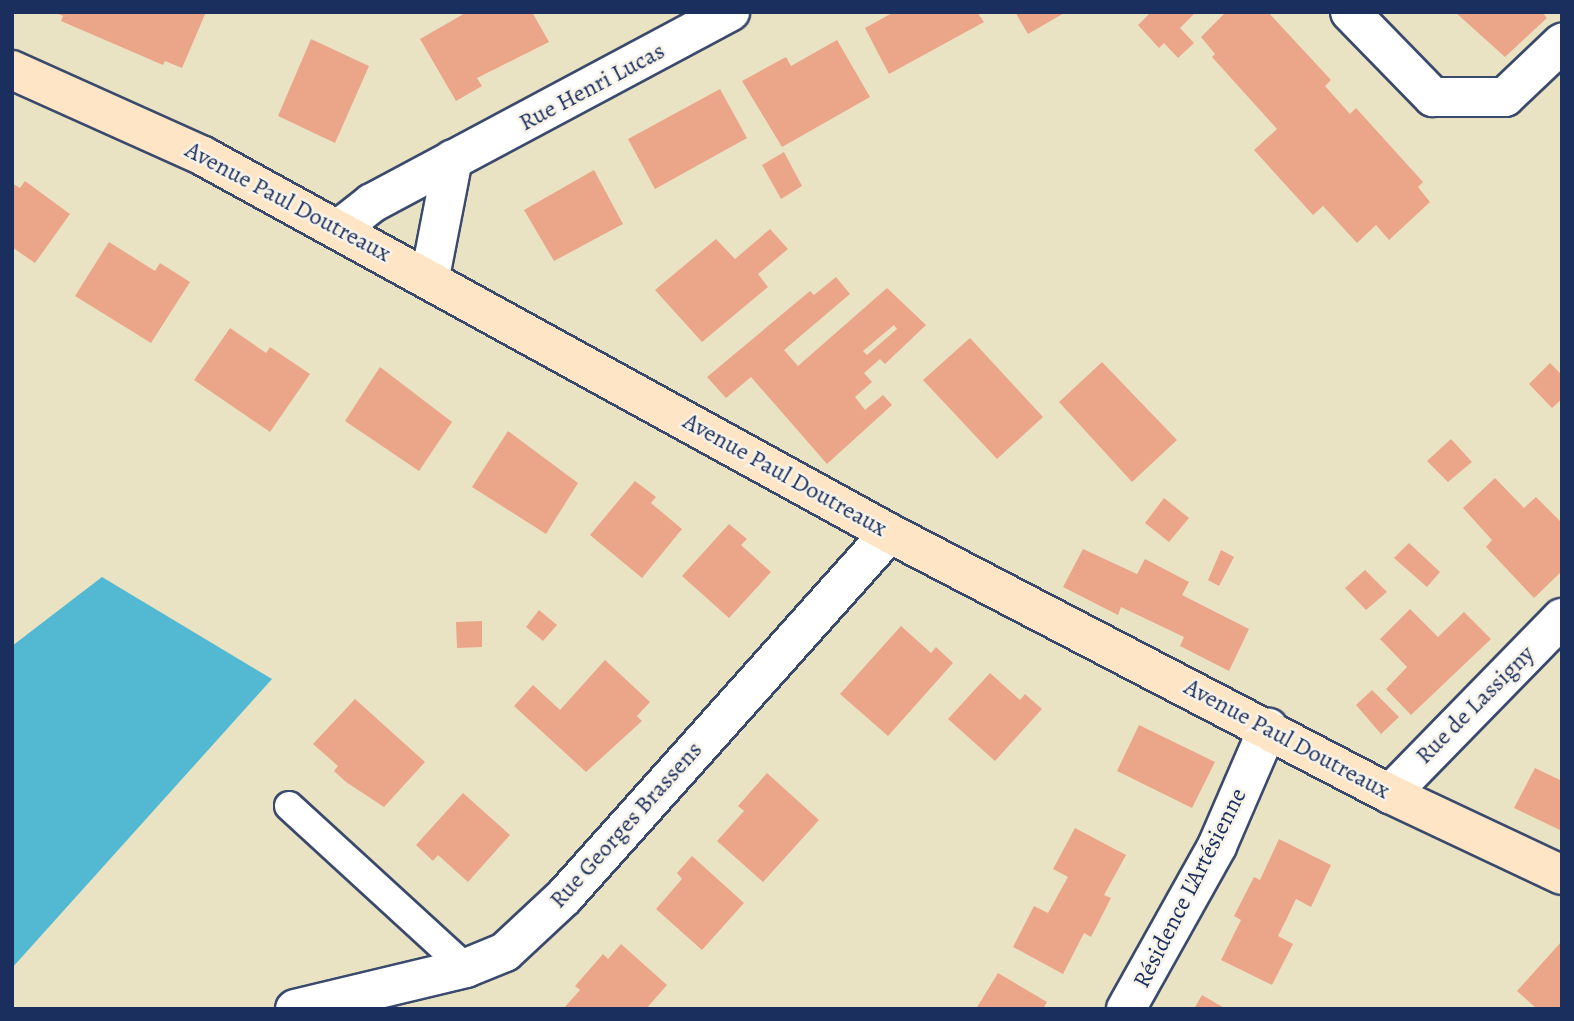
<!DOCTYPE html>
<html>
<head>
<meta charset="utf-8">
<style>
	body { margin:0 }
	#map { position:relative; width:1574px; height:1021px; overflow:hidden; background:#eae3c3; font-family:Alegreya,serif }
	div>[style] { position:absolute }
	.water>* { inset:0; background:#53b8d1 }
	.building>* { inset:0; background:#eba68a }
	.roads { filter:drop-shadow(2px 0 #3a4a6d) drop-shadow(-2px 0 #3a4a6d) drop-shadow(0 2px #3a4a6d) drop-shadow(0 -2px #3a4a6d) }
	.lane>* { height:28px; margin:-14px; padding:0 14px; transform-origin:14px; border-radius:14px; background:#fff }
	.street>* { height:38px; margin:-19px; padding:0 19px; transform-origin:19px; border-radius:19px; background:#fff }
	.secondary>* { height:38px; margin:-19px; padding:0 19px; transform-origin:19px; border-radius:19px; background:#fee5c5 }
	span { translate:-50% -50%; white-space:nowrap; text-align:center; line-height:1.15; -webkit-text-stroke:5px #f7f3e8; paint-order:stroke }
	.street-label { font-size:24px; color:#1b2f5e }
	.frame { position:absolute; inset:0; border:14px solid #1b2f5e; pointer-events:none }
</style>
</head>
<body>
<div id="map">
	<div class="water">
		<div style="clip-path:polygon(102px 577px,272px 679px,12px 968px,12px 646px)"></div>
	</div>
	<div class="building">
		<div style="clip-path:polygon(54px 12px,206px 12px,182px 68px,165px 61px,163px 65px,61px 21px,63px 16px)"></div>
		<div style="clip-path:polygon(467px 12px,532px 12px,549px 42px,477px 78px,482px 86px,456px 101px,420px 39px)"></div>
		<div style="clip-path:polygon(894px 12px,977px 12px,984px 22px,889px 74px,865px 28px)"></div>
		<div style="clip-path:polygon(1015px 12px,1066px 12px,1028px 34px)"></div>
		<div style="clip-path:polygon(1151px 12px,1196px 12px,1180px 28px,1194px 43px,1178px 58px,1164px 43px,1159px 48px,1138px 25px)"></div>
		<div style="clip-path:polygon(1226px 12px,1268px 12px,1331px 80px,1325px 86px,1350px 114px,1356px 108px,1423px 182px,1418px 187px,1430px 202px,1389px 240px,1376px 225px,1357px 243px,1323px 206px,1313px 215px,1254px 150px,1277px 129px,1212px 57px,1215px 54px,1201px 37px)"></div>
		<div style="clip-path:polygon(1455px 12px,1542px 12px,1547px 18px,1505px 57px)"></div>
		<div style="clip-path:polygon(311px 39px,369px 66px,335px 143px,278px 116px)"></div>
		<div style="clip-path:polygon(837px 40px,870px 97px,782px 147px,742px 81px,786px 57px,791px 66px)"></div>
		<div style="clip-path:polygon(720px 89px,747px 138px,655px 189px,628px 139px)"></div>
		<div style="clip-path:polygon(784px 152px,802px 186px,781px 199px,762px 165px)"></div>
		<div style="clip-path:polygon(594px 170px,623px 224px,554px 261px,524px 210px)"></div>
		<div style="clip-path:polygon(25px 181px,70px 214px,35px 263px,12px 247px,12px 183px,20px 188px)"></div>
		<div style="clip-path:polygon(770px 229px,788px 249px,758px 274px,768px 287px,702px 342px,655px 290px,716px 239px,735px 259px)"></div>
		<div style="clip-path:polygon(109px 242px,155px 271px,160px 263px,190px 282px,151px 343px,75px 296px)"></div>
		<div style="clip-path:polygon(evenodd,836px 277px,850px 294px,784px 350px,798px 366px,887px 288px,926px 325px,885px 364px,880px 359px,864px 373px,872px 382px,855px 397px,865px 410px,883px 395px,892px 405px,827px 464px,751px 377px,726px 398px,707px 377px,810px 291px,814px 295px,836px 277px,894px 325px,897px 329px,867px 355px,863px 351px,894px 325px)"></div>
		<div style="clip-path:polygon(230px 328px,266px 353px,270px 347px,310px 374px,270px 432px,194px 380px)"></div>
		<div style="clip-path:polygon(970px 338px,1043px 417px,997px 459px,923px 380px)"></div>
		<div style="clip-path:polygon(1102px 362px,1177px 440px,1132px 482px,1059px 402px)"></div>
		<div style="clip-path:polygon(1550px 363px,1562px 375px,1562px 399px,1552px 408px,1529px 384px)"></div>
		<div style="clip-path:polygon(380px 367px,452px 422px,419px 471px,345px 421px)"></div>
		<div style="clip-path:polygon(508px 431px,578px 483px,546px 534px,472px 487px)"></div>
		<div style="clip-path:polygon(1451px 439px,1472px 462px,1448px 482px,1427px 461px)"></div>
		<div style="clip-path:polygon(1495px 478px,1524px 508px,1536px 497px,1562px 523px,1562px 571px,1534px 598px,1486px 547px,1492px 540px,1463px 508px)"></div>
		<div style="clip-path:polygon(635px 481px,656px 497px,651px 503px,682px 529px,642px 578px,590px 535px)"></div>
		<div style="clip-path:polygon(1164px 498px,1189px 518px,1169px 542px,1145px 523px)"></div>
		<div style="clip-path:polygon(729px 524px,747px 539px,741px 545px,771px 572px,729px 618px,682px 576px)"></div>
		<div style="clip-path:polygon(1409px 543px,1440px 572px,1427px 587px,1394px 558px)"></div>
		<div style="clip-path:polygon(1083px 549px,1137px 574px,1145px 559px,1189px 582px,1182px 595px,1249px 629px,1229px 671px,1180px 646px,1184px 637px,1121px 607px,1118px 615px,1063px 587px)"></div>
		<div style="clip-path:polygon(1221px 550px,1234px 557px,1219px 586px,1208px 580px)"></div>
		<div style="clip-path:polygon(1365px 570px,1387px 592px,1366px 610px,1345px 588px)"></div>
		<div style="clip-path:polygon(1410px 609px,1438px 637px,1464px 612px,1491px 639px,1411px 715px,1386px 689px,1407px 667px,1380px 639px)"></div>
		<div style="clip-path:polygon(539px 610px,557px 625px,543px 641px,526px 627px)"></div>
		<div style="clip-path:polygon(482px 621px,482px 647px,457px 648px,456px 622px)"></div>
		<div style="clip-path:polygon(901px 626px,931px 653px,936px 647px,953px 663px,888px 736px,840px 694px)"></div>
		<div style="clip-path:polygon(605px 660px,650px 702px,637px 716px,642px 721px,586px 772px,514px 706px,533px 685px,560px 710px)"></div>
		<div style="clip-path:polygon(990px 673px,1020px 700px,1025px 694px,1042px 709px,995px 761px,948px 719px)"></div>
		<div style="clip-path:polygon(1372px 690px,1399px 717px,1381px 734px,1356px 705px)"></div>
		<div style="clip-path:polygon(355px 699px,425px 762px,384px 807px,346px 782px,334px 771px,338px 766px,313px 744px)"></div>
		<div style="clip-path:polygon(1139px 725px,1215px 762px,1192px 808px,1117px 771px)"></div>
		<div style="clip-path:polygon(1535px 768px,1562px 781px,1562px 831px,1514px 808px)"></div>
		<div style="clip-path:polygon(767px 773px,819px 820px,763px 882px,717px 841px,744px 811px,738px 806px)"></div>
		<div style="clip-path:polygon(463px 793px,510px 835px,468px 882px,438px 855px,433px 861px,416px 845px)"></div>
		<div style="clip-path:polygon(1075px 828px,1126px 855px,1104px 895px,1111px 898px,1091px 937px,1084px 933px,1063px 974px,1013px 947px,1034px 906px,1048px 913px,1068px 877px,1053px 869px)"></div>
		<div style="clip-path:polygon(1279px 839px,1331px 865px,1311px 907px,1296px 899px,1287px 918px,1278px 936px,1293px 944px,1272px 985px,1221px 960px,1241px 920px,1234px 916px,1254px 877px,1260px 880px)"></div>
		<div style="clip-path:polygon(692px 856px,744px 903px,702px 950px,656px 909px,682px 879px,677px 873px)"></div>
		<div style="clip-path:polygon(1562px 941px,1562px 1009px,1537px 1009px,1517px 991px)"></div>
		<div style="clip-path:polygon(621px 944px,667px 985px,646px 1009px,563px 1009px,580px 990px,575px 986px,603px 954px,608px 959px)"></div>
		<div style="clip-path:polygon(998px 973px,1047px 1002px,1043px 1009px,976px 1009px)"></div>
		<div style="clip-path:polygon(1202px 995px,1226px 1009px,1194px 1009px)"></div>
	</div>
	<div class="roads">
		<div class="lane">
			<div style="left:289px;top:806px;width:240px;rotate:42.5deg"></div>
		</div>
		<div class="street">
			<div style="left:1350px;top:12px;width:119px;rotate:45.7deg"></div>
			<div style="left:1433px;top:97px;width:72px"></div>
			<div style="left:1505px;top:97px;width:79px;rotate:-43.5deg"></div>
			<div style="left:339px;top:229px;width:42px;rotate:-38.2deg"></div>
			<div style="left:372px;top:203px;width:406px;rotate:-28.1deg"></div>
			<div style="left:430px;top:277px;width:120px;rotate:-79deg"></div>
			<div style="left:1390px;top:794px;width:246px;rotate:-45.7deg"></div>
			<div style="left:295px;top:1009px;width:176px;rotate:-13.5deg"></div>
			<div style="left:466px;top:968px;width:42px;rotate:-22.3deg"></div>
			<div style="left:505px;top:952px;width:81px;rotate:-43deg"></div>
			<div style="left:564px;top:897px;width:488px;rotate:-48.2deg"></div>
			<div style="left:1126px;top:1009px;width:187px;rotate:-60.8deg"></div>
			<div style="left:1217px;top:846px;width:129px;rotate:-66.6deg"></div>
		</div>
		<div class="secondary">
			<div style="left:12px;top:70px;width:209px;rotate:24.2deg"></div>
			<div style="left:203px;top:156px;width:783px;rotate:28.79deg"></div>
			<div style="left:889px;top:533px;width:565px;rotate:27.52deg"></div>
			<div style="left:1390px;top:794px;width:190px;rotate:25.2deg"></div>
		</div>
	</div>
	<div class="street-label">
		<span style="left:592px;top:87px;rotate:-28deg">Rue Henri Lucas</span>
		<span style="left:288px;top:202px;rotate:28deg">Avenue Paul Doutreaux</span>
		<span style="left:785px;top:475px;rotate:29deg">Avenue Paul Doutreaux</span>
		<span style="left:1475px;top:705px;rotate:-45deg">Rue de Lassigny</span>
		<span style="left:1287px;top:739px;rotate:28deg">Avenue Paul Doutreaux</span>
		<span style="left:626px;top:825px;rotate:-48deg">Rue Georges Brassens</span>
		<span style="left:1190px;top:888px;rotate:-63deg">Résidence L'Artésienne</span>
	</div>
	<div class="frame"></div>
</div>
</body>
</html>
